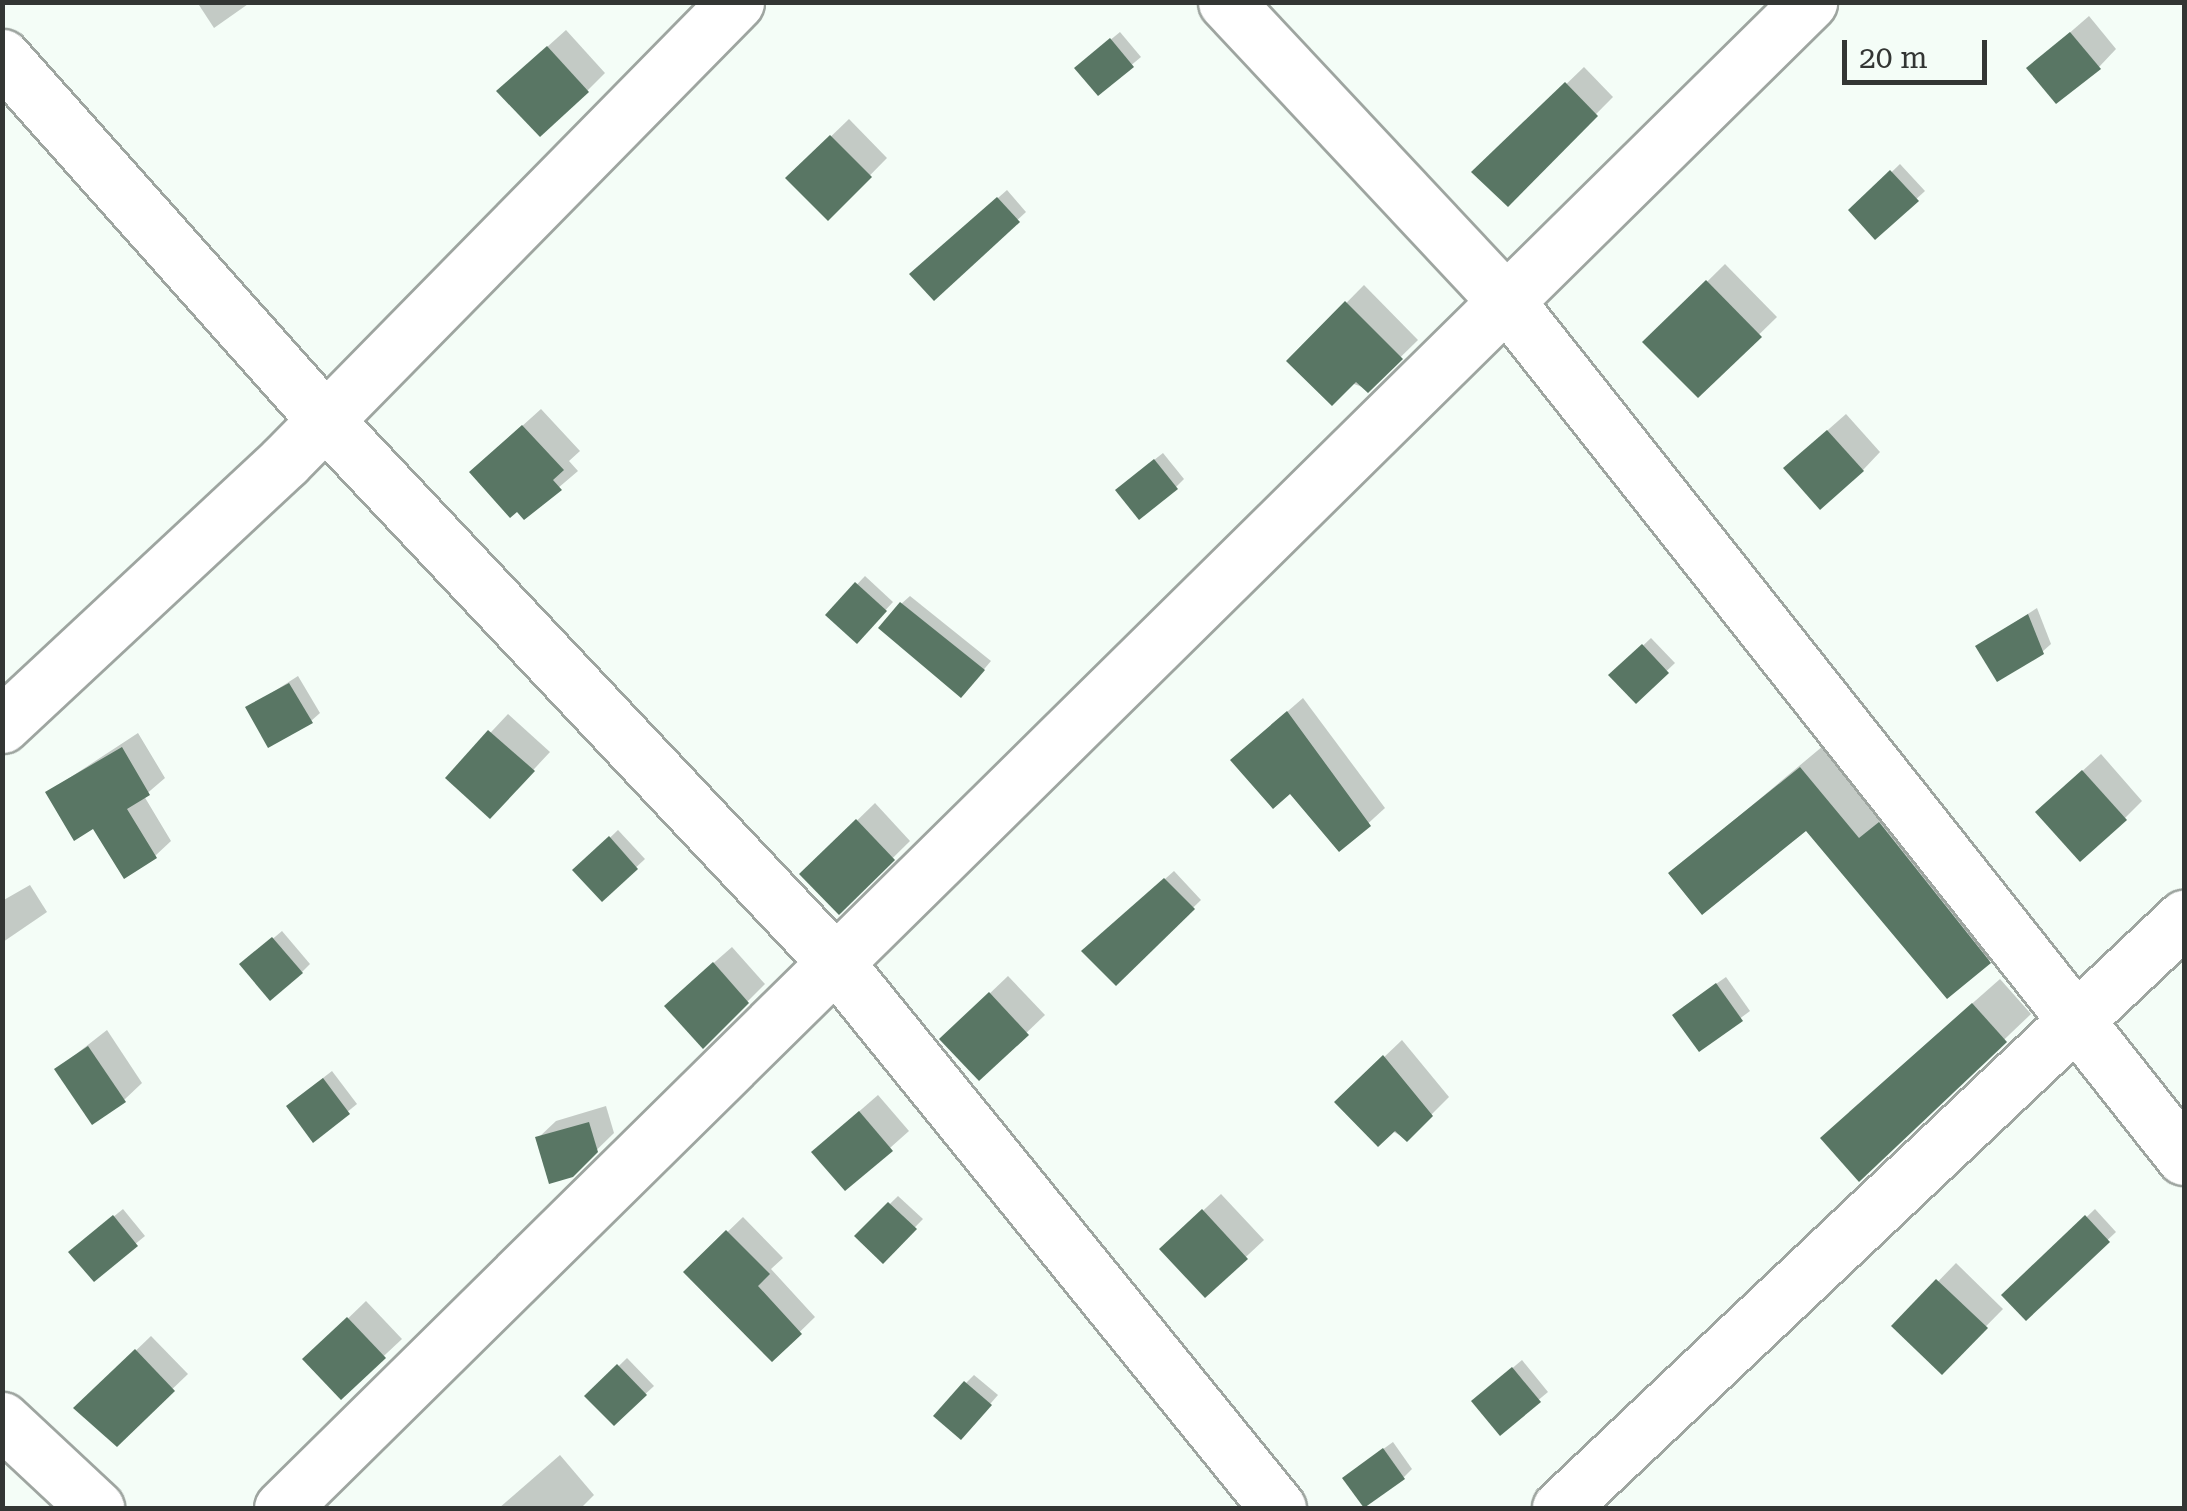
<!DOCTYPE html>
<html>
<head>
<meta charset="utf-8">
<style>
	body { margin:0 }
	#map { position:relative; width:2187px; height:1511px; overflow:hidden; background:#f4fdf7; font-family:"Roboto Serif",serif }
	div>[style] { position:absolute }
	.shadow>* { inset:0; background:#0003 }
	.building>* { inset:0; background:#597664 }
	.roads { filter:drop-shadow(2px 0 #9ea5a0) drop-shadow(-2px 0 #9ea5a0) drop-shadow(0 2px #9ea5a0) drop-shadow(0 -2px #9ea5a0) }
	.minor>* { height:55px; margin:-27.5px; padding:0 27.5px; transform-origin:27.5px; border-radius:27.5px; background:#fff }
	span { translate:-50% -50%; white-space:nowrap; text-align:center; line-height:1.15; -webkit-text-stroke:10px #f4fdf7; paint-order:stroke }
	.frame { position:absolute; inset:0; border:5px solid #333634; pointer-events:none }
	.scale { position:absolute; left:1842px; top:40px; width:145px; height:45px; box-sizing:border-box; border:5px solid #333634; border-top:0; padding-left:12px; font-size:30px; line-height:35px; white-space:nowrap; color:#333634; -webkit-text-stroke:8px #f4fdf7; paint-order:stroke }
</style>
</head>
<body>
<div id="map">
	<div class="shadow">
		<div style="clip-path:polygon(197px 2px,251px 2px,214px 28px)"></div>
		<div style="clip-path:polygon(2089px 16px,2116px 49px,2099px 67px,2029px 68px)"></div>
		<div style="clip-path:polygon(566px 30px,605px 73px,587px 91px,517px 74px)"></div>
		<div style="clip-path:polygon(1120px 32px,1141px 57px,1098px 93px,1086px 60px)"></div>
		<div style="clip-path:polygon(1584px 67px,1613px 97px,1508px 203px,1475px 172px)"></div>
		<div style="clip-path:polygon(849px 119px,887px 158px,828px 218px,788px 178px)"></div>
		<div style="clip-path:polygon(1900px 164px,1925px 191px,1876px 236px,1852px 210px)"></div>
		<div style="clip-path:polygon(1007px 190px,1026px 212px,934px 298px,921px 266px)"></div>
		<div style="clip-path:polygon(1725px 264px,1777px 317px,1698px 394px,1646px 342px)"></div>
		<div style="clip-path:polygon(1364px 285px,1418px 340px,1368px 389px,1289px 361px)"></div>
		<div style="clip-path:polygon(541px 409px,580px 451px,569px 461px,578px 471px,524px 517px,490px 455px)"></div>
		<div style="clip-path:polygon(1846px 414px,1880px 452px,1863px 470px,1804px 451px)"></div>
		<div style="clip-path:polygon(1163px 453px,1184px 479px,1176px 487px,1126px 482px)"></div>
		<div style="clip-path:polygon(865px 576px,893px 602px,857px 641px,828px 615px)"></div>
		<div style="clip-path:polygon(910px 596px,991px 661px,969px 687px,901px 604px)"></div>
		<div style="clip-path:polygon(2037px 608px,2051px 644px,2042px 652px,1978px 646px)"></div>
		<div style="clip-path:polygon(1651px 638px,1675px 663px,1636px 700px,1612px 675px)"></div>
		<div style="clip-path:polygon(298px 676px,320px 713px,311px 721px,248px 708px)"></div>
		<div style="clip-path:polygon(1303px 698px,1385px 808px,1340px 849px,1249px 745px)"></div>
		<div style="clip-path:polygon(508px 714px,550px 752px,507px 798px,448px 778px)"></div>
		<div style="clip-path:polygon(138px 733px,165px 778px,144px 796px,171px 841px,155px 856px,48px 792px)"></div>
		<div style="clip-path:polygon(1823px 746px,1883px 818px,2011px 939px,1989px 961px,1806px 827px,1671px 873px)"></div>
		<div style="clip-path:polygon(2101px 754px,2142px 801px,2125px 818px,2056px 795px)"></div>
		<div style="clip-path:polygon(875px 803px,910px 841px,839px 911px,802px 874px)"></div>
		<div style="clip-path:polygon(618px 830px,645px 859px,602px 899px,576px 870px)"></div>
		<div style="clip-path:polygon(1174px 871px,1201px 900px,1116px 982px,1093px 943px)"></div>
		<div style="clip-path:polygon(30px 885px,47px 912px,3px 942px,2px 901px)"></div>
		<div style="clip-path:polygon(282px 931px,310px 964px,302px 972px,251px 957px)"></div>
		<div style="clip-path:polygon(732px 947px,765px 984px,703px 1046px,685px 988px)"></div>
		<div style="clip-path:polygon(1008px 976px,1045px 1015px,979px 1078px,942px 1039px)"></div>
		<div style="clip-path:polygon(1726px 977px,1750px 1011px,1699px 1049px,1683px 1007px)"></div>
		<div style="clip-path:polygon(2000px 979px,2031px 1014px,1859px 1178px,1849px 1112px)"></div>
		<div style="clip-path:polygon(107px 1030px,142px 1083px,124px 1100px,57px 1069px)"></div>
		<div style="clip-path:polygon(1402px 1040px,1449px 1097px,1407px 1139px,1337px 1102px)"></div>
		<div style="clip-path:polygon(332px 1071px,357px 1104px,314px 1139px,297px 1098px)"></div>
		<div style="clip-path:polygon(878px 1095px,909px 1131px,845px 1188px,832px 1135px)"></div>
		<div style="clip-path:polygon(606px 1106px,614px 1133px,571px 1175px,538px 1138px,556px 1121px)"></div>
		<div style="clip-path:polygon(1221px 1194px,1264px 1240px,1205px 1295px,1180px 1232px)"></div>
		<div style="clip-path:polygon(898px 1196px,923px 1219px,883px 1260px,857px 1236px)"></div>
		<div style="clip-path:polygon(123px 1209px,145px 1236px,94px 1278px,80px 1244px)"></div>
		<div style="clip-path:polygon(2095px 1209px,2116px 1232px,2026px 1317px,2005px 1295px)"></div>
		<div style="clip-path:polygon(743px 1217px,783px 1258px,771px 1269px,815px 1317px,772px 1359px,686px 1272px)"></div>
		<div style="clip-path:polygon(1956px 1263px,2003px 1309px,1942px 1371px,1895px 1326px)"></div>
		<div style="clip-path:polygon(366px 1301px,402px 1339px,341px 1396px,306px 1359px)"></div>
		<div style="clip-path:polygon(151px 1336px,188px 1374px,116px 1443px,76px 1408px)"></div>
		<div style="clip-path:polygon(627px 1358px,654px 1386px,614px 1423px,588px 1396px)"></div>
		<div style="clip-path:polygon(1522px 1360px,1548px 1392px,1500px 1432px,1483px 1393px)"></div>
		<div style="clip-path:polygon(974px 1375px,998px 1395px,969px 1428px,966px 1383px)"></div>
		<div style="clip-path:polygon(1393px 1442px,1412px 1469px,1404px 1477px,1354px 1470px)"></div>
		<div style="clip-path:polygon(560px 1455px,594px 1495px,581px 1508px,499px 1508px)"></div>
	</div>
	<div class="building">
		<div style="clip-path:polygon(2070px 32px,2101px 69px,2056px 104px,2026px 68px)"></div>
		<div style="clip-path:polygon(1110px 38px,1134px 67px,1098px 96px,1074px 68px)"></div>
		<div style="clip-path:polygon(547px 46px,589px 92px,540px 137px,496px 91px)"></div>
		<div style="clip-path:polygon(1565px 82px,1598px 116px,1508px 207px,1471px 172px)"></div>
		<div style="clip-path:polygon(830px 135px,872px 177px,828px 221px,785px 178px)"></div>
		<div style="clip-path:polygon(1890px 170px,1919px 201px,1875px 240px,1848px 210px)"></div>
		<div style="clip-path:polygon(997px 197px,1020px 222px,934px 301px,909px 274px)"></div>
		<div style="clip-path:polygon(1706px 280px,1762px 337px,1698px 398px,1642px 342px)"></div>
		<div style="clip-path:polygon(1345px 301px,1403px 359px,1368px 393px,1356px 382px,1332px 406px,1286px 361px)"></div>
		<div style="clip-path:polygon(522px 425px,564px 470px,553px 480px,562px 490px,524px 520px,517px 512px,510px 518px,469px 472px)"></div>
		<div style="clip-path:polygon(1827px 430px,1864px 471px,1820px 510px,1783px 468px)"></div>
		<div style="clip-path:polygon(1154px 459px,1178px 489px,1139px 520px,1115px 490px)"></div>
		<div style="clip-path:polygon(855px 582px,887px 611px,857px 644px,825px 615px)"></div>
		<div style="clip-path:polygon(900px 602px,985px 670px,961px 698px,878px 628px)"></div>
		<div style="clip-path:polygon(2028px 614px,2044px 654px,1997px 682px,1975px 646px)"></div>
		<div style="clip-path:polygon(1642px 644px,1669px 673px,1636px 704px,1608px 675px)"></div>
		<div style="clip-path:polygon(289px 683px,313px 723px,268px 748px,245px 707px)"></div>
		<div style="clip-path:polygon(1287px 711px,1371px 826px,1339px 852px,1290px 794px,1273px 809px,1230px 760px)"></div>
		<div style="clip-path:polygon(488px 730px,535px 771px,490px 819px,445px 778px)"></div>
		<div style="clip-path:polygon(122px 747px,150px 795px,127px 809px,157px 858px,124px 879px,93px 829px,74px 841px,45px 792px)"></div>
		<div style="clip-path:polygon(1800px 767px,1859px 838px,1879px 822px,1991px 963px,1947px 999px,1806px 831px,1702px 915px,1668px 873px)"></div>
		<div style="clip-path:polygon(2082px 770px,2127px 820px,2080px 862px,2035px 812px)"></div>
		<div style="clip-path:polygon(856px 819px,895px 860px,839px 915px,799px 874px)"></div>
		<div style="clip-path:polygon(609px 836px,638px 869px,602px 902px,572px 870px)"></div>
		<div style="clip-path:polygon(1164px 878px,1195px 909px,1116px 986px,1081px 951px)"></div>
		<div style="clip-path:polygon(272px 937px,303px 973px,270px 1001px,239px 964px)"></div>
		<div style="clip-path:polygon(713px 962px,749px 1003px,703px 1049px,664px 1006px)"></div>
		<div style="clip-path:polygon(1716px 983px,1743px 1021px,1699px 1052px,1672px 1015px)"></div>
		<div style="clip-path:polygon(989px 992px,1029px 1035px,979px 1081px,939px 1039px)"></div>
		<div style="clip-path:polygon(1972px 1003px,2007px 1042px,1859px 1182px,1820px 1138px)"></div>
		<div style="clip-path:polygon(88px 1046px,126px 1102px,92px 1125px,54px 1069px)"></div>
		<div style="clip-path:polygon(1383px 1055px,1433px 1116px,1407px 1142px,1395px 1131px,1378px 1147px,1334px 1102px)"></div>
		<div style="clip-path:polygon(323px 1078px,350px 1114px,313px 1143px,286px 1106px)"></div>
		<div style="clip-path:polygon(859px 1111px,893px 1151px,845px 1191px,811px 1152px)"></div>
		<div style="clip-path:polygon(589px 1122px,598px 1152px,573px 1177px,549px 1184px,535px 1137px)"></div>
		<div style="clip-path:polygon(888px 1202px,917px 1229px,883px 1264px,854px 1236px)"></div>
		<div style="clip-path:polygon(1202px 1209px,1248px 1259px,1205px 1298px,1159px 1249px)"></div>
		<div style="clip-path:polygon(113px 1215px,138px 1246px,94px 1282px,68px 1252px)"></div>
		<div style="clip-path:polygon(2085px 1215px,2110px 1242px,2026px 1321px,2001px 1295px)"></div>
		<div style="clip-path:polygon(726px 1230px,770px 1274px,758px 1286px,802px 1334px,772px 1362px,683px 1272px)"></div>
		<div style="clip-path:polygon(1936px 1279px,1988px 1328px,1942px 1375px,1891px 1326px)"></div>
		<div style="clip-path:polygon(347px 1317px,386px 1358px,341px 1400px,302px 1359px)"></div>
		<div style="clip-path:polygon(135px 1349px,175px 1391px,117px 1447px,73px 1408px)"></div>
		<div style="clip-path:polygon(617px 1364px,647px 1395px,614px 1426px,584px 1396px)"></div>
		<div style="clip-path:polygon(1512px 1367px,1541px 1402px,1500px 1436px,1471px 1401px)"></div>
		<div style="clip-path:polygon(964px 1381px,992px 1405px,961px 1440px,933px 1416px)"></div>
		<div style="clip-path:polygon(1383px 1448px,1405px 1479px,1364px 1508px,1342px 1478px)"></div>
	</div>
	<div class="roads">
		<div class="minor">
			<div style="left:1226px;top:2px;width:410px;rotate:46.9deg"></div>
			<div style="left:1506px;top:301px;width:1092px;rotate:51.62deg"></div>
			<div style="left:2px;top:57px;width:486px;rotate:48.3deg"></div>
			<div style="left:325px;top:420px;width:744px;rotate:46.74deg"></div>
			<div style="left:835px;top:962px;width:703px;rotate:50.95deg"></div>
			<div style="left:2px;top:725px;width:386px;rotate:-43deg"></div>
			<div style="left:284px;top:462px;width:645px;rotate:-45.5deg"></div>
			<div style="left:2px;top:1420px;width:129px;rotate:43.1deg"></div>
			<div style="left:282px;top:1508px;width:2145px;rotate:-44.6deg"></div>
			<div style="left:1560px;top:1508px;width:859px;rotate:-43.4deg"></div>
		</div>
	</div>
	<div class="frame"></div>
	<div class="scale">20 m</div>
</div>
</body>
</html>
